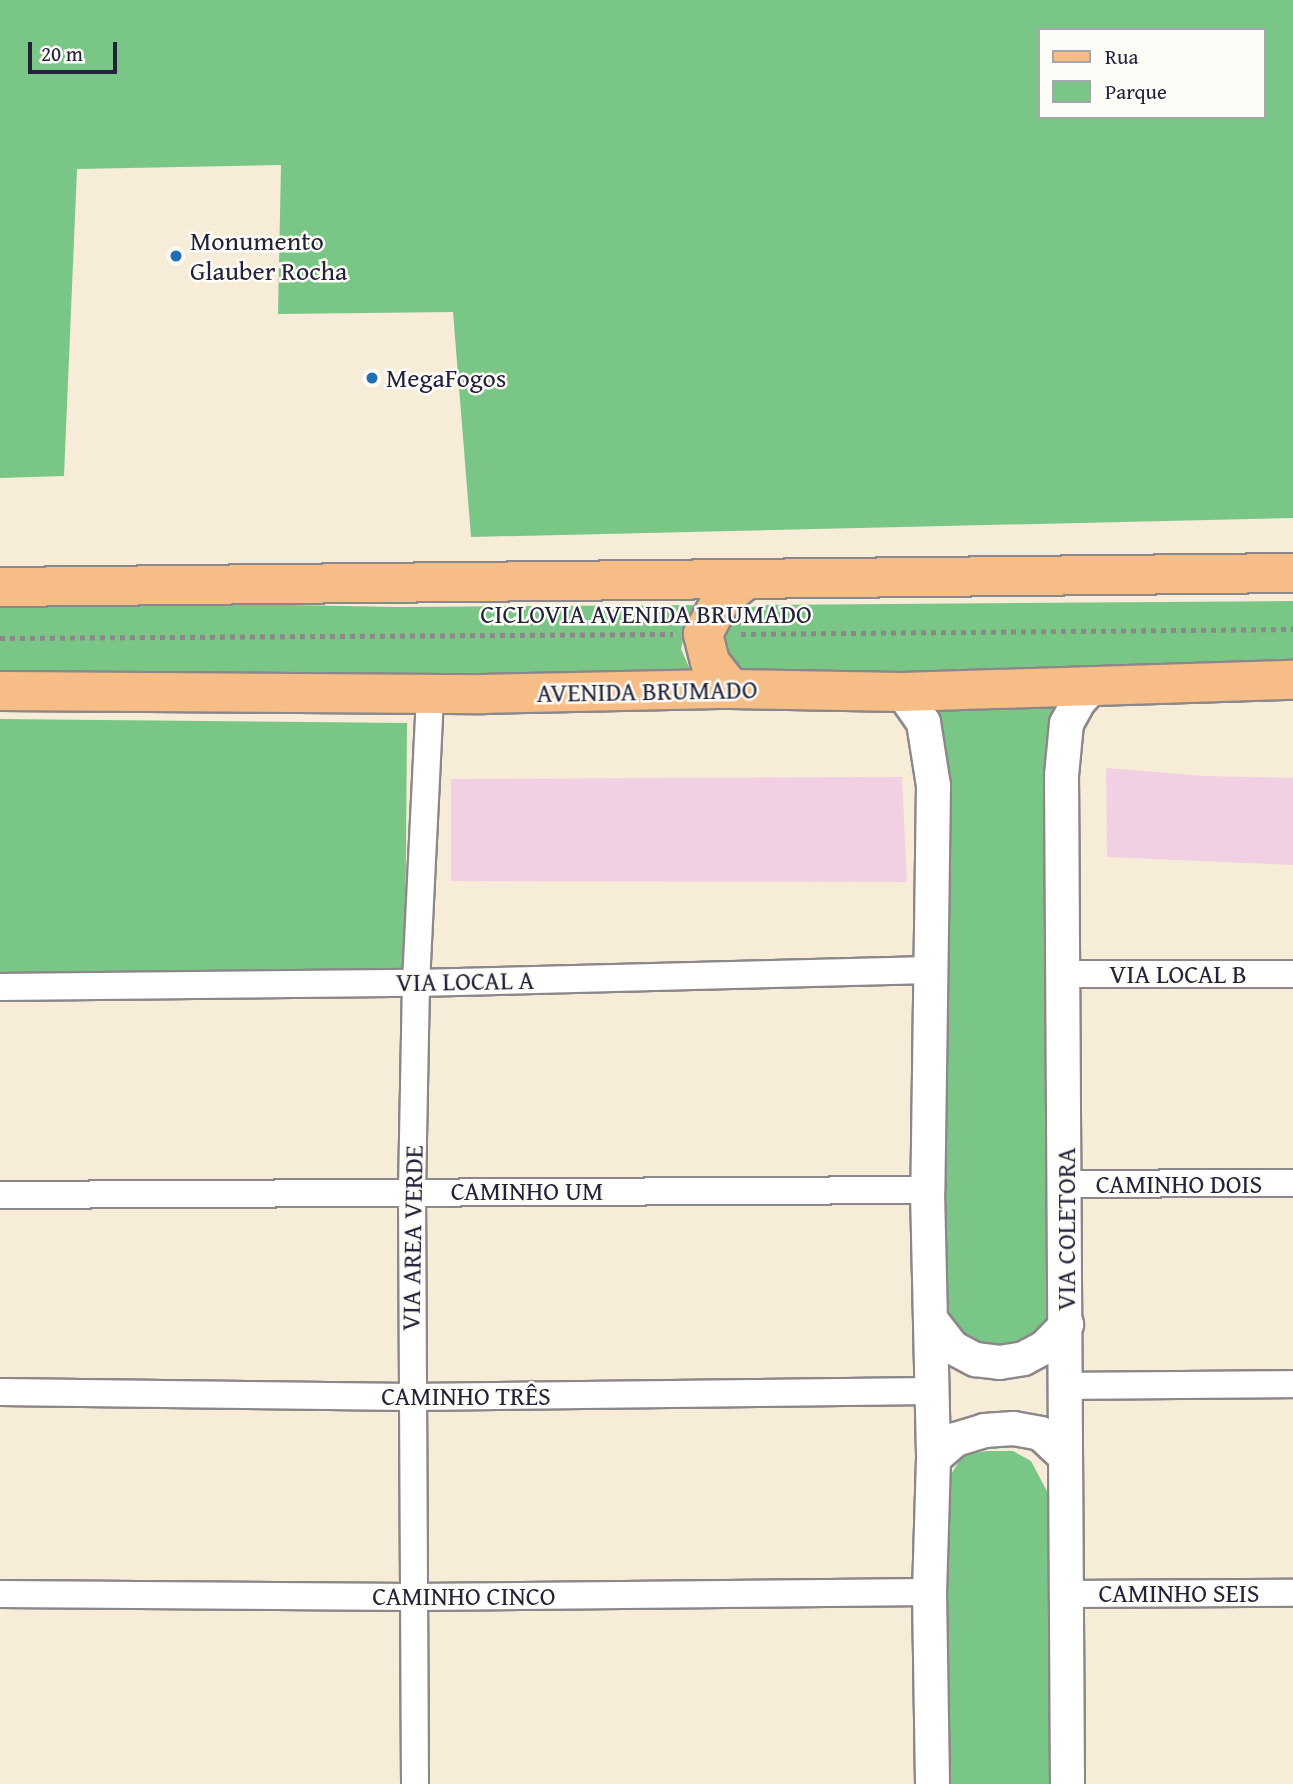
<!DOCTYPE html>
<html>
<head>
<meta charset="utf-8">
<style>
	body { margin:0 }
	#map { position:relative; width:1293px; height:1784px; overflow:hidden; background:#f6ecd8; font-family:"Gentium Book Plus",serif }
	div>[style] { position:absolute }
	.built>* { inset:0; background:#f1d0e3 }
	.green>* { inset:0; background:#79c686 }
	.path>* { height:4.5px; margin-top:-2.25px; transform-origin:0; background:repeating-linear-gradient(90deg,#8c878a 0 5px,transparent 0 10px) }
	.roads { filter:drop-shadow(2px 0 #8c878a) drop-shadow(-2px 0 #8c878a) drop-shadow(0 2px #8c878a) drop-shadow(0 -2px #8c878a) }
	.minor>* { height:26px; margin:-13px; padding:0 13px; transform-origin:13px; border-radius:13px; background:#fff }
	.tertiary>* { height:33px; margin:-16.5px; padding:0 16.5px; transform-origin:16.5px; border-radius:16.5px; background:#fff }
	.primary>* { height:38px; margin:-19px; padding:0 19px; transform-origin:19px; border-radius:19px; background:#f6be86 }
	.dots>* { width:19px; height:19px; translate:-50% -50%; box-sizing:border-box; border:4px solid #fdfcf7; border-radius:50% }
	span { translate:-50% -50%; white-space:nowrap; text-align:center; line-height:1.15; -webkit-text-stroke:5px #fdfcf7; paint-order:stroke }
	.poi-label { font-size:26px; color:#22223b }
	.left { translate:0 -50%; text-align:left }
	.street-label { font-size:26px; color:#22223b }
	.legend { position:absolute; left:1038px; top:28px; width:228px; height:91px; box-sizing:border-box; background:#fdfcf7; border:2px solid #a5a5ac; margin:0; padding:9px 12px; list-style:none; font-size:21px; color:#22223b }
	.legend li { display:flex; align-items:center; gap:14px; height:35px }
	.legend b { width:35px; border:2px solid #a5a5ac }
	.scale { position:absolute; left:28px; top:42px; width:89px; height:32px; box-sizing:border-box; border:4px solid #22223b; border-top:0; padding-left:9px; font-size:21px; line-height:24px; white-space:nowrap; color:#22223b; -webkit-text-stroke:5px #fdfcf7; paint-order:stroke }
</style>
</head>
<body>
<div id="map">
	<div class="built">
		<div style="clip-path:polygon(1106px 768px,1204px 776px,1293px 778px,1293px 865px,1107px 857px)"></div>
		<div style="clip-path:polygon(902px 777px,907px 882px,451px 881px,451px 779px)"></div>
	</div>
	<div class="green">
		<div style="clip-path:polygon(evenodd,0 0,1293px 0,1293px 518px,471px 537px,453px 312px,278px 314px,281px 165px,77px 169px,64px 476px,0 478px,0 0,1039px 30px,1263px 30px,1263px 117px,1039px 117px,1039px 30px)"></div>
		<div style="clip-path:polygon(0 599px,396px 607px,699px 605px,688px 620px,681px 649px,696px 683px,0 684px)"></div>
		<div style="clip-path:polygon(1293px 601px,1293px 661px,1189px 663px,1144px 674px,751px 682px,722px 652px,730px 623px,739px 610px,762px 605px)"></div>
		<div style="clip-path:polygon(1069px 706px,1048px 736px,1051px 1317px,1034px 1334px,1014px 1347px,985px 1349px,961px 1340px,945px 1320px,941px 761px,920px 708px)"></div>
		<div style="clip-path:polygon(0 719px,407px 723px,405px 975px,0 976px)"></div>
		<div style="clip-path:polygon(987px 1451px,1013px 1451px,1031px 1461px,1049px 1495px,1049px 1784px,947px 1784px,948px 1479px,963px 1455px)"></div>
	</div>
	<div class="path">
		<div style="left:741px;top:634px;width:552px;rotate:-0.52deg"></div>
		<div style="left:0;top:638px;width:673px;rotate:-0.34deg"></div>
	</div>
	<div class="roads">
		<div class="minor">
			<div style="left:1064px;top:974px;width:229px"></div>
			<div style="left:0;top:987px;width:416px;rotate:-0.6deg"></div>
			<div style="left:416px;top:983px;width:514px;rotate:-1.45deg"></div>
			<div style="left:1066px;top:1184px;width:227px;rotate:-0.3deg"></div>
			<div style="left:0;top:1195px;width:927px;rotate:-0.31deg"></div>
			<div style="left:1067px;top:1386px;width:226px;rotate:-0.5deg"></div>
			<div style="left:0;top:1392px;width:411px;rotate:0.7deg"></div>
			<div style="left:411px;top:1397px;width:520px;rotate:-0.66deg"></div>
			<div style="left:0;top:1594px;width:413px;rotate:0.4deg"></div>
			<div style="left:413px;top:1597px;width:516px;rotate:-0.56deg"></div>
			<div style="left:1065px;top:1594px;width:228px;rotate:-0.3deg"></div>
			<div style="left:415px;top:1784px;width:593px;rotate:-90.29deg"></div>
			<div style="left:412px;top:1191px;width:208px;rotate:-88.9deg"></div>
			<div style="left:416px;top:983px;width:290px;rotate:-87.2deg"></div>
		</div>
		<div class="tertiary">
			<div style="left:902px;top:692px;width:37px;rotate:55deg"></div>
			<div style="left:923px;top:722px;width:64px;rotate:81deg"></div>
			<div style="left:933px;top:785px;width:405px;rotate:90.8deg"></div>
			<div style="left:927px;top:1190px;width:268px;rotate:88.7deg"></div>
			<div style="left:933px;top:1458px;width:134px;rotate:91.7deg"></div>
			<div style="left:929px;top:1592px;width:192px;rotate:89.1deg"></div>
			<div style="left:931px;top:1320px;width:34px;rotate:52deg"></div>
			<div style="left:952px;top:1347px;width:26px;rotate:28deg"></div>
			<div style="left:975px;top:1359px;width:24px;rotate:7deg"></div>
			<div style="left:999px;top:1362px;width:24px;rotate:-9deg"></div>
			<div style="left:1023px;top:1358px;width:24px;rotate:-28deg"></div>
			<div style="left:1044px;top:1347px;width:32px;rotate:-46deg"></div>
			<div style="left:933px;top:1458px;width:29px;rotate:-41deg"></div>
			<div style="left:955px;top:1439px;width:30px;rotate:-17deg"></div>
			<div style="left:984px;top:1430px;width:29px;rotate:-4deg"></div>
			<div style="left:1013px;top:1428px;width:27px;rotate:10deg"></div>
			<div style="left:1040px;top:1433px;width:33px;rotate:43deg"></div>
			<div style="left:1067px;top:1784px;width:1009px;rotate:-90.34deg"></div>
			<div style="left:1061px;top:775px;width:52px;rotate:-84.5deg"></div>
			<div style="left:1066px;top:723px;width:26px;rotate:-61deg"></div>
			<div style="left:1079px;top:700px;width:22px;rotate:-47deg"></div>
		</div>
		<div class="primary">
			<div style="left:0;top:587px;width:1293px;rotate:-0.62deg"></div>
			<div style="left:731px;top:689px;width:34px;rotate:-128deg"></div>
			<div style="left:710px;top:662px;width:29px;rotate:-104deg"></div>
			<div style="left:703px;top:634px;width:40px;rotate:-62deg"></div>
			<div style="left:722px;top:599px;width:28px;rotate:-39deg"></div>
			<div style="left:0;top:691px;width:483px;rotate:0.4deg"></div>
			<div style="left:483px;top:694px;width:248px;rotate:-1.2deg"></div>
			<div style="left:731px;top:689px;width:171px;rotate:1deg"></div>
			<div style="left:902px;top:692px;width:391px;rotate:-1.8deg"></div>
		</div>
	</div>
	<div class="dots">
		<div style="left:176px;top:256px;background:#1f6fb2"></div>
		<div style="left:372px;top:378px;background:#1f6fb2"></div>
	</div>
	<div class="poi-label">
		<span class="left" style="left:190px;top:256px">Monumento<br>Glauber Rocha</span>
		<span class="left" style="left:386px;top:378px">MegaFogos</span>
	</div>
	<div class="street-label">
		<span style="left:646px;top:614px">CICLOVIA AVENIDA BRUMADO</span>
		<span style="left:647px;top:691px;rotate:-1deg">AVENIDA BRUMADO</span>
		<span style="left:1178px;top:974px">VIA LOCAL B</span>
		<span style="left:465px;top:981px;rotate:-1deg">VIA LOCAL A</span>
		<span style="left:1179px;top:1184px">CAMINHO DOIS</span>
		<span style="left:527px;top:1191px">CAMINHO UM</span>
		<span style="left:1066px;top:1229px;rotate:-90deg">VIA COLETORA</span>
		<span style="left:412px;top:1238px;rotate:-89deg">VIA AREA VERDE</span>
		<span style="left:466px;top:1396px">CAMINHO TRÊS</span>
		<span style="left:1179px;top:1593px">CAMINHO SEIS</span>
		<span style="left:464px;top:1596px">CAMINHO CINCO</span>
	</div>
	<ul class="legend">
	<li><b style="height:9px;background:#f6be86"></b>Rua</li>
	<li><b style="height:19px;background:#79c686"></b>Parque</li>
	</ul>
	<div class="scale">20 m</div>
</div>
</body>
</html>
